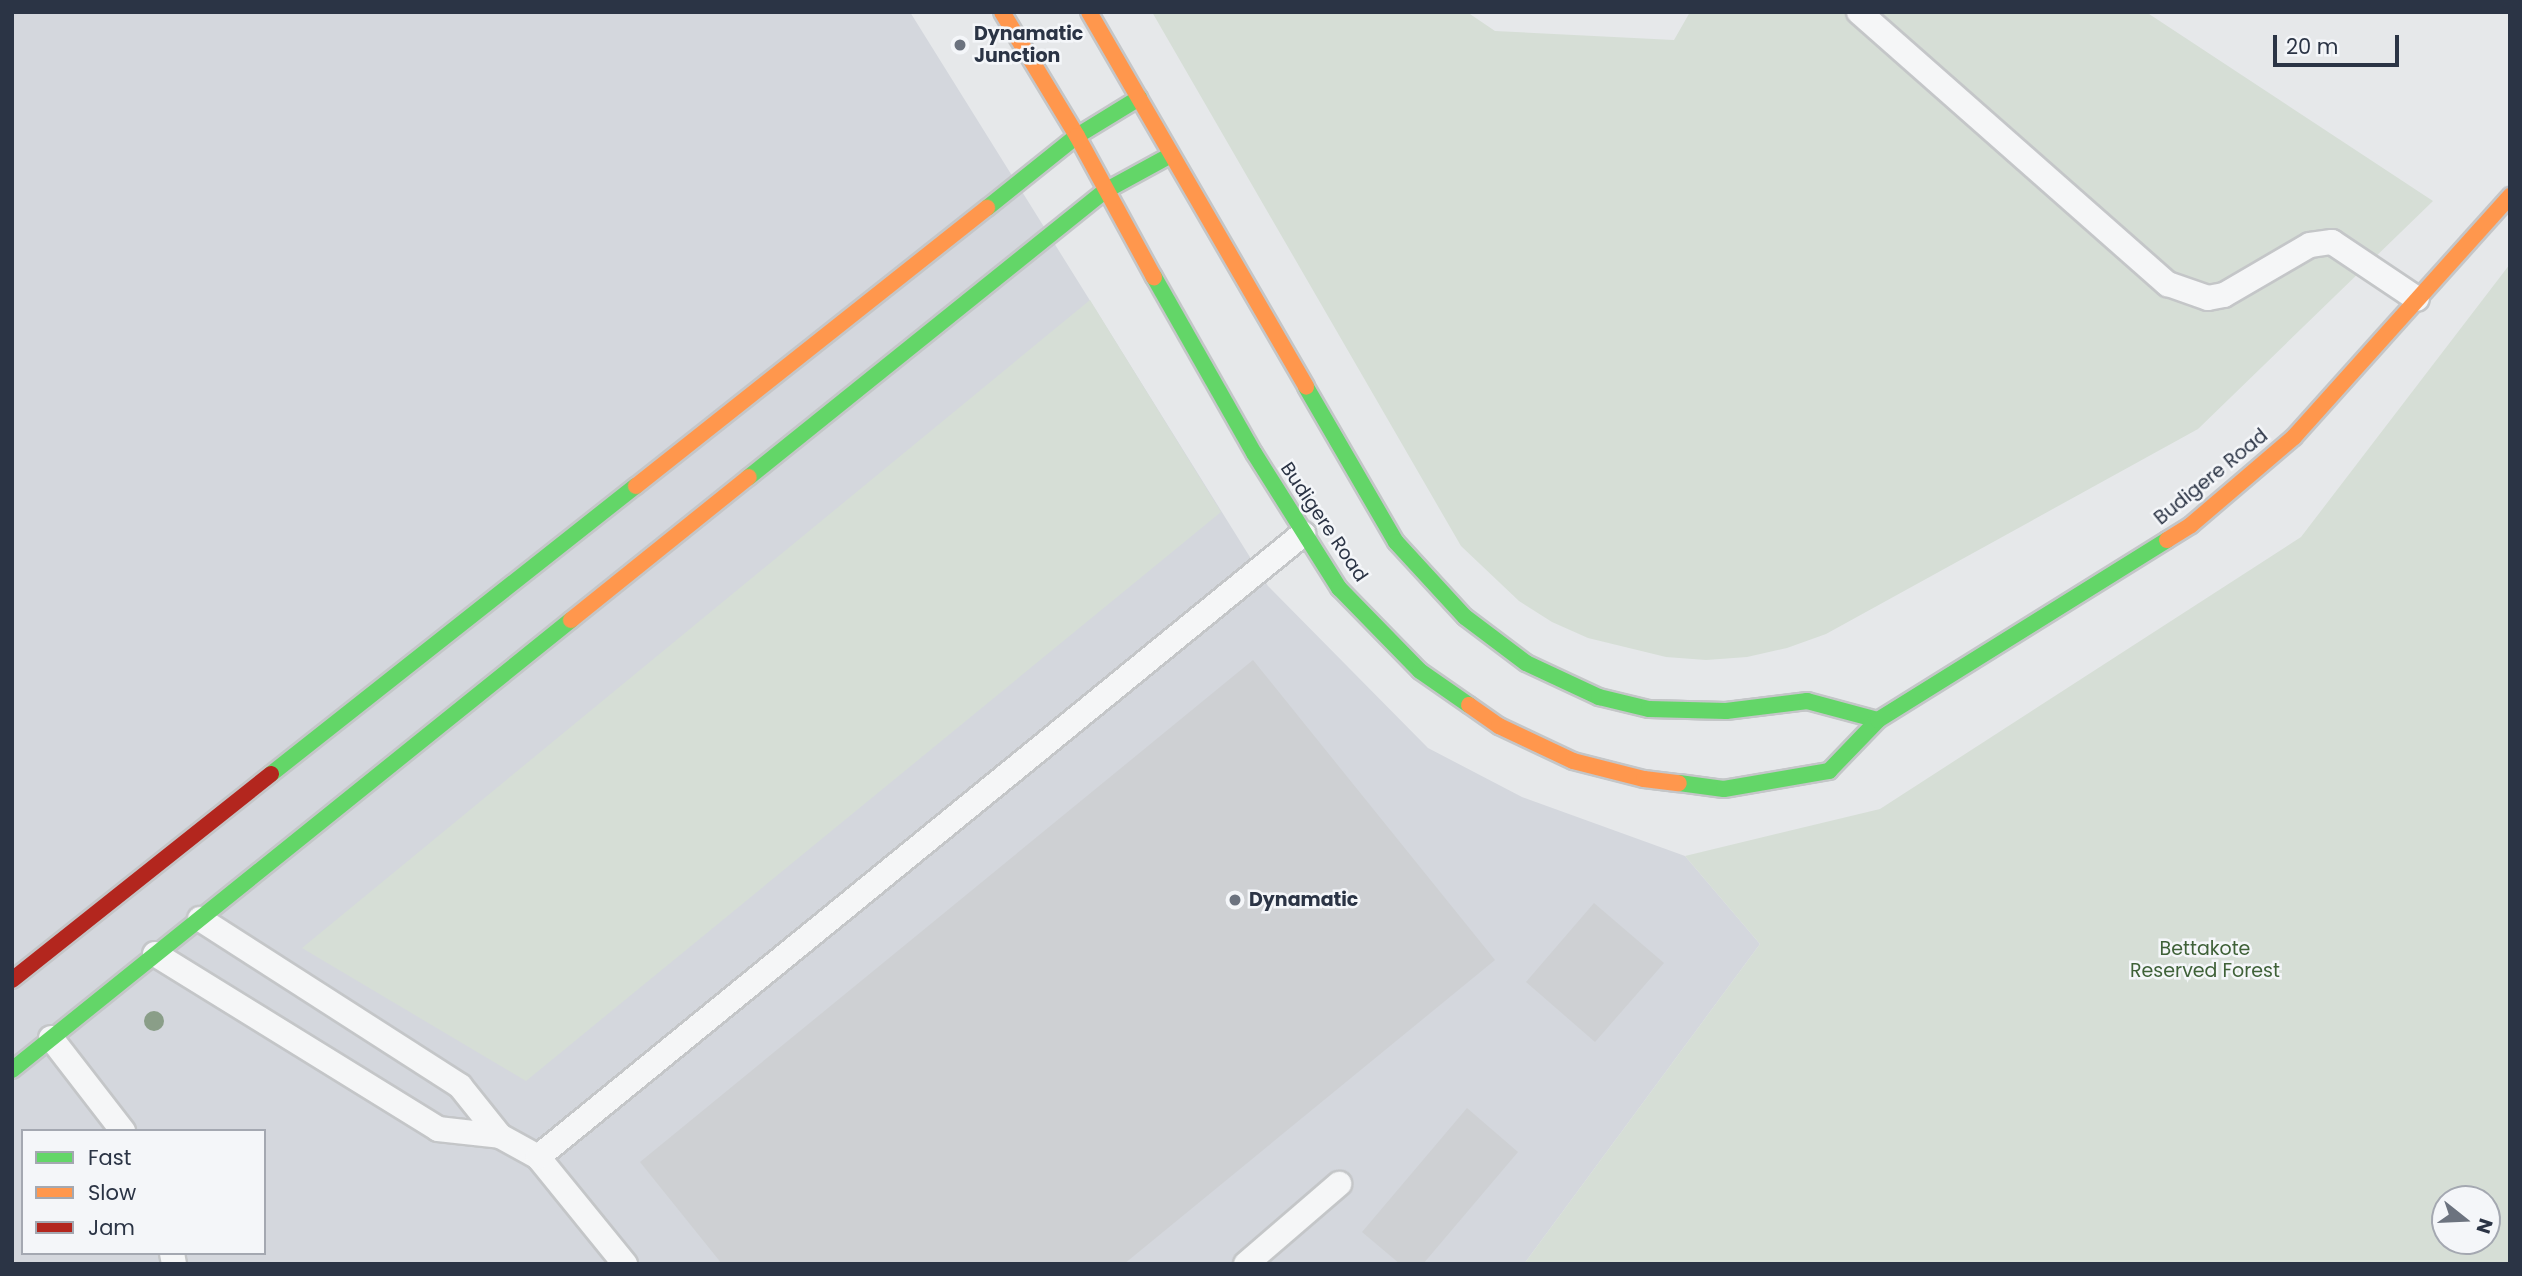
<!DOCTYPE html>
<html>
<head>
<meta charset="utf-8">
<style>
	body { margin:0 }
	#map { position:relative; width:2522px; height:1276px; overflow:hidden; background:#e6e8ea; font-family:Poppins,sans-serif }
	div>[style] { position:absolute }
	.built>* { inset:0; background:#d4d7dd }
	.green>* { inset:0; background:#d6ded6 }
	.building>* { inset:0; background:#ced0d3 }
	.roads { filter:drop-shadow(2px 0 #c4c6c8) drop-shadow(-2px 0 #c4c6c8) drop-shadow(0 2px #c4c6c8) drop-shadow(0 -2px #c4c6c8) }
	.lane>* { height:24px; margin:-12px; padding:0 12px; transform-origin:12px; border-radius:12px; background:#f5f6f7 }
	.fast>* { height:16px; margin:-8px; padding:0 8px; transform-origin:8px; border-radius:8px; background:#63d668 }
	.slow>* { height:16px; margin:-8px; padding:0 8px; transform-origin:8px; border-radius:8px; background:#ff974d }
	.jam>* { height:16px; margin:-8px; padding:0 8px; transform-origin:8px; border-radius:8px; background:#b3261e }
	.trees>* { width:20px; height:20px; margin:-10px; border-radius:50%; background:#8a9e88 }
	.dots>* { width:19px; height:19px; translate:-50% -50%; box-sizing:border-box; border:4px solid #f4f6f9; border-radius:50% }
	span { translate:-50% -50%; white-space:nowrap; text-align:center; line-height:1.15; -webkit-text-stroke:5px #f4f6f9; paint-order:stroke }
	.poi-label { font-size:19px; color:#2b3445; font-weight:700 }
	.left { translate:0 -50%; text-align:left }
	.street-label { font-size:19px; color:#2b3445 }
	.park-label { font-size:19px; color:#3f6138 }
	.frame { position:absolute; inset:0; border:14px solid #2b3445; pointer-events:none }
	.legend { position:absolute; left:21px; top:1129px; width:245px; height:126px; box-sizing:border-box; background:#f4f6f9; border:2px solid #a4a8b1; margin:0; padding:9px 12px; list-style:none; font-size:21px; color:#2b3445 }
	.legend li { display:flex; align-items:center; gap:14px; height:35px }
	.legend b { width:35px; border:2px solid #a4a8b1 }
	.north { position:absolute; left:2431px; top:1185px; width:70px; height:70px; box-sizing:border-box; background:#f4f6f9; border:2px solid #a4a8b1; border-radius:50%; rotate:108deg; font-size:19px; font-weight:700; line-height:28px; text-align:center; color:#2b3445 }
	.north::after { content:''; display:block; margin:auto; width:24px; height:32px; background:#6c737f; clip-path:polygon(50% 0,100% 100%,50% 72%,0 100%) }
	.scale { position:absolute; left:2273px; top:35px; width:126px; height:32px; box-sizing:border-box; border:4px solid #2b3445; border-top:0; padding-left:9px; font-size:21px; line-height:24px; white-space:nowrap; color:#2b3445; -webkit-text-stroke:5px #f4f6f9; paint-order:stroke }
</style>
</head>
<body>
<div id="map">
	<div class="built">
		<div style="clip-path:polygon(evenodd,12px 12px,910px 12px,1268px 586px,1428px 748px,1522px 797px,1685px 856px,1760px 944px,1524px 1264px,12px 1264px,12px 12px,23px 1131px,264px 1131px,264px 1253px,23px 1253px,23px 1131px)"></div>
	</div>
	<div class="green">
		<div style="clip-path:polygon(1152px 12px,1467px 12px,1495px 31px,1674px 40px,1690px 12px,2146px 12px,2433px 201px,2198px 429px,1826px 634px,1787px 648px,1747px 657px,1706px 660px,1666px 657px,1588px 638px,1552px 622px,1519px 601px,1461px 546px)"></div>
		<div style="clip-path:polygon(evenodd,2510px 264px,2510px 1264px,1524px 1264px,1760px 944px,1685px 856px,1880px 809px,2301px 537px,2510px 264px,2445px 1199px,2487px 1199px,2487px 1241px,2445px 1241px,2445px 1199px)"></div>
		<div style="clip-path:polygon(1090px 300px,1221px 512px,526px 1081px,302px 948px)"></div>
	</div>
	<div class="building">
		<div style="clip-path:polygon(1253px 660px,1495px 960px,1124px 1264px,722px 1264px,640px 1162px)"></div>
		<div style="clip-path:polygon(1594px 903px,1664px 963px,1595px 1042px,1526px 982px)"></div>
		<div style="clip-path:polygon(1467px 1108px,1518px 1152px,1423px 1264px,1400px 1264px,1362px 1232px)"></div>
	</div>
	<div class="roads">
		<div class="lane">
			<div style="left:1859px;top:12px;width:412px;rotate:41.4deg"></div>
			<div style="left:2168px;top:284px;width:42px;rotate:19.3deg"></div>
			<div style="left:2208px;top:298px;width:16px;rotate:-11deg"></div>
			<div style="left:2224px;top:295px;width:99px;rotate:-30.2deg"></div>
			<div style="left:2310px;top:245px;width:22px;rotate:-8deg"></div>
			<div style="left:2332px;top:242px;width:102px;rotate:33.8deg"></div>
			<div style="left:200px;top:919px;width:309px;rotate:32.7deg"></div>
			<div style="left:460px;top:1086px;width:64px;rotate:51.3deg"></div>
			<div style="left:155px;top:954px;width:333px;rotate:31.7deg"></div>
			<div style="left:438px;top:1129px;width:62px;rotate:6.4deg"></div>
			<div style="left:500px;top:1136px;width:43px;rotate:28.9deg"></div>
			<div style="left:538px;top:1157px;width:138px;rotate:50.9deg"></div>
			<div style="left:51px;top:1038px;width:118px;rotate:52.3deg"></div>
			<div style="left:538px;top:1157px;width:987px;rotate:-39.16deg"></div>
			<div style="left:172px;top:1253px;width:11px;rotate:80deg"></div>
			<div style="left:1246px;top:1264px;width:123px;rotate:-40.7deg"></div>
		</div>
		<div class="fast">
			<div style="left:987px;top:208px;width:115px;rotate:-38.7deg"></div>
			<div style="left:1077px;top:136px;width:73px;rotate:-31.5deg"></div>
			<div style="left:1154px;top:277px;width:202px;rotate:60.4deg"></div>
			<div style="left:1254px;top:453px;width:160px;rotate:57.8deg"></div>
			<div style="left:1339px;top:588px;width:116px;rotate:45.7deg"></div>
			<div style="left:1420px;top:671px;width:60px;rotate:34.8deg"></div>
			<div style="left:1306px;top:387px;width:179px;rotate:59.9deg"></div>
			<div style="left:1396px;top:542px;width:102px;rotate:47.4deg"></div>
			<div style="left:1465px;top:617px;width:76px;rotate:37deg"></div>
			<div style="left:1526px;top:663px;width:81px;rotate:25deg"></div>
			<div style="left:1599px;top:697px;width:51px;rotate:13.5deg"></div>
			<div style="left:1649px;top:709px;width:77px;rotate:1.5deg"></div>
			<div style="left:1726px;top:711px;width:82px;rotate:-7deg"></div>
			<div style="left:1807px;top:701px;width:73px;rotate:15deg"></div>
			<div style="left:749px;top:477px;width:457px;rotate:-38.8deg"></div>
			<div style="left:1105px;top:191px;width:75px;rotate:-28.6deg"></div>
			<div style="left:271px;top:774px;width:465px;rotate:-38.3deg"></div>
			<div style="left:1679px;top:783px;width:45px;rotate:7.6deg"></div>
			<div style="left:1724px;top:789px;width:107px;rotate:-9.7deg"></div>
			<div style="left:1829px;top:771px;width:71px;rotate:-46.1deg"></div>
			<div style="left:1878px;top:720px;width:340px;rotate:-31.9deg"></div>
			<div style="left:12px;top:1070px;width:718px;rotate:-38.83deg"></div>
		</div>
		<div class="slow">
			<div style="left:1002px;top:12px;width:145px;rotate:58.8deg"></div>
			<div style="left:1077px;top:136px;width:161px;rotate:61.4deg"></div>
			<div style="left:1089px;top:12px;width:433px;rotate:59.9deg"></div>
			<div style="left:636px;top:486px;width:448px;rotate:-38.4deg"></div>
			<div style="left:2167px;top:540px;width:28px;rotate:-32deg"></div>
			<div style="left:2191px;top:525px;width:135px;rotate:-40.5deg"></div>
			<div style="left:2294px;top:437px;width:324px;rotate:-48.1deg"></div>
			<div style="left:571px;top:620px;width:228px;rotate:-38.8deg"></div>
			<div style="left:1469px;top:705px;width:37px;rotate:35deg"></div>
			<div style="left:1499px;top:726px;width:82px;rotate:25.3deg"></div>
			<div style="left:1573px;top:761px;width:73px;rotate:14.2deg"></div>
			<div style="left:1644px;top:779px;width:35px;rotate:7deg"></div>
		</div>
		<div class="jam">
			<div style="left:12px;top:980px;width:331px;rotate:-38.5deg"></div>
		</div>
	</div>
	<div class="trees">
		<div style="left:154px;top:1021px"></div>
	</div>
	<div class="dots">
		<div style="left:960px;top:45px;background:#6c737f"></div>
		<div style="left:1235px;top:900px;background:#6c737f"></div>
	</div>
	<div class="poi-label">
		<span class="left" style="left:974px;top:45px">Dynamatic<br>Junction</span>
		<span class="left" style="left:1249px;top:900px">Dynamatic</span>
	</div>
	<div class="street-label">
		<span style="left:2211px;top:477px;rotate:-39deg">Budigere Road</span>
		<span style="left:1324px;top:522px;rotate:56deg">Budigere Road</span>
	</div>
	<div class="park-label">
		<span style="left:2205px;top:960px">Bettakote<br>Reserved Forest</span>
	</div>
	<div class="frame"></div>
	<ul class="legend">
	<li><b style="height:9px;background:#63d668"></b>Fast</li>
	<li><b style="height:9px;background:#ff974d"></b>Slow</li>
	<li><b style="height:9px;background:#b3261e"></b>Jam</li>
	</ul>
	<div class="north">N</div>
	<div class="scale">20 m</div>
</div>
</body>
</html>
